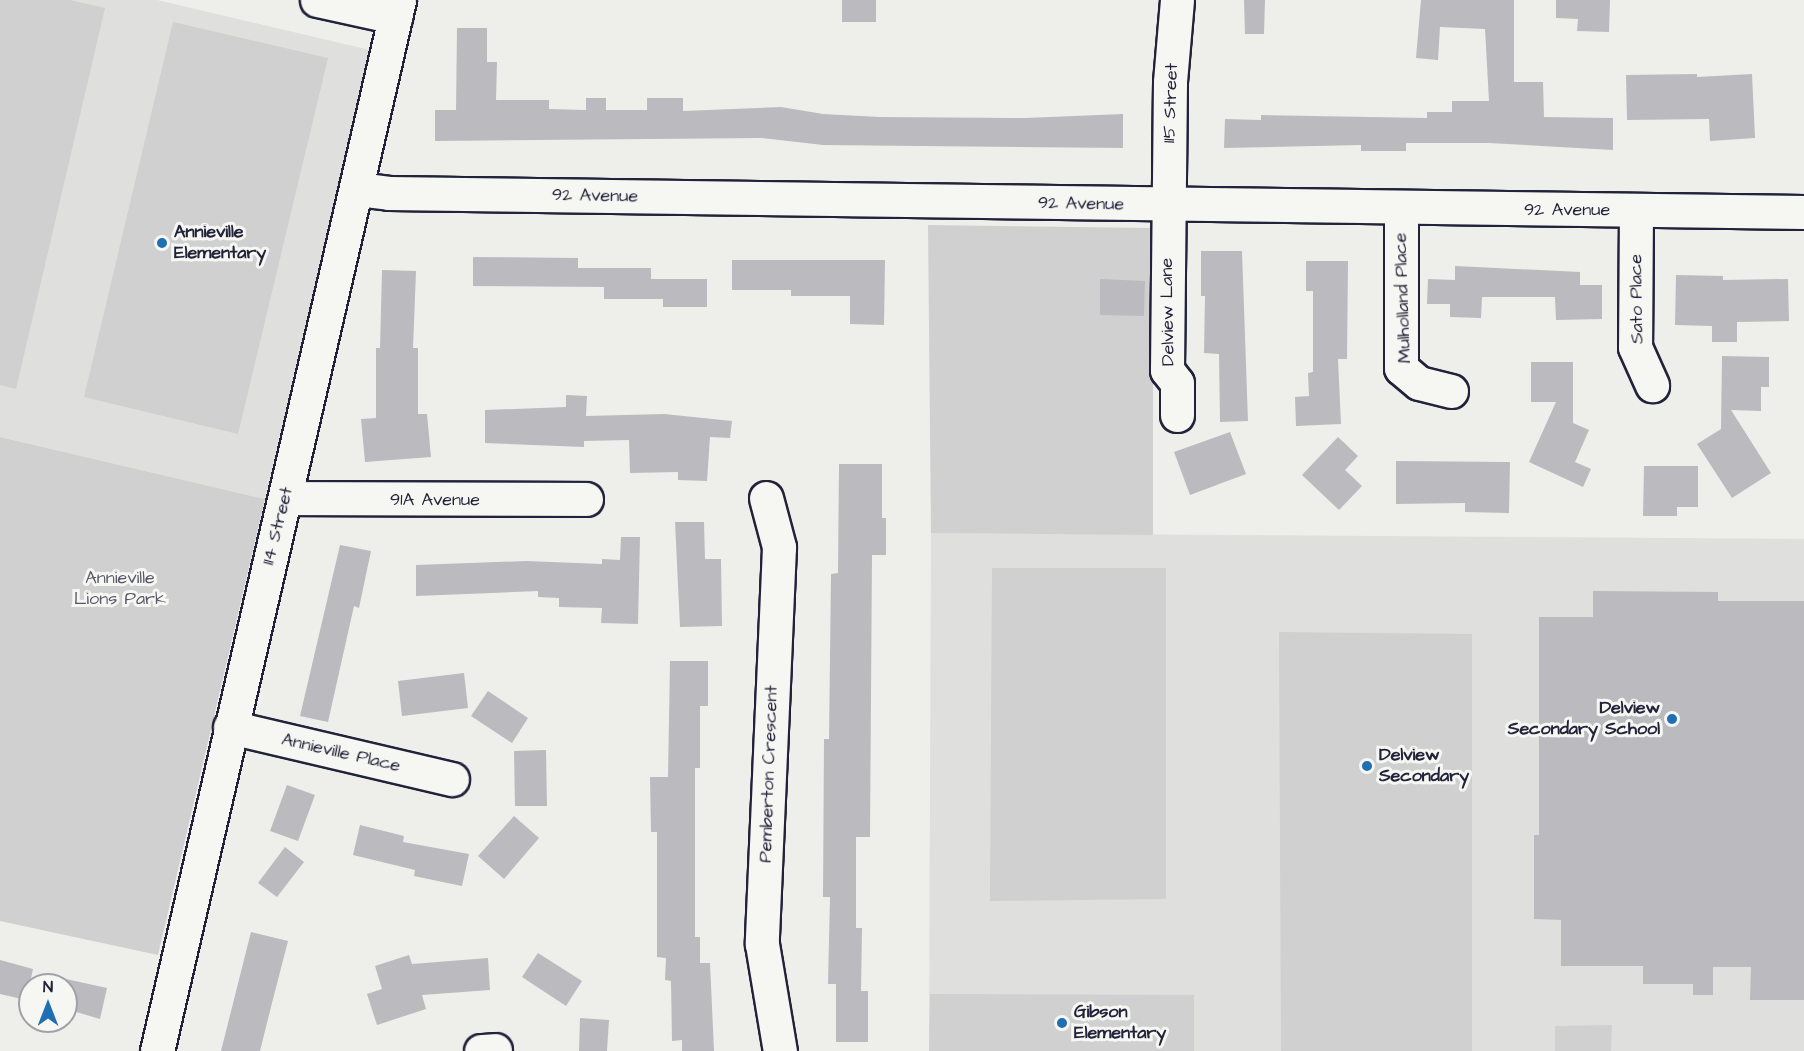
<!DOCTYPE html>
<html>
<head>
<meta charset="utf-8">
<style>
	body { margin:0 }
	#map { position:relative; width:1804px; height:1051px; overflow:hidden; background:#eeeeeb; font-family:"Architects Daughter",sans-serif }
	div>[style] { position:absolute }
	.built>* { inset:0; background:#dfdfde }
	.green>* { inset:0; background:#d0d0d1 }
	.building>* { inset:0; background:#bbbbbf }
	.roads { filter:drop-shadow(2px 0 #22223b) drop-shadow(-2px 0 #22223b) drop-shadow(0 2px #22223b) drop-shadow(0 -2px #22223b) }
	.minor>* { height:33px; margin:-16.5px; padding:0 16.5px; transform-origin:16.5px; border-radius:16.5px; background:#f6f6f2 }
	.dots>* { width:16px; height:16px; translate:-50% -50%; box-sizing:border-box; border:3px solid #f6f6f2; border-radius:50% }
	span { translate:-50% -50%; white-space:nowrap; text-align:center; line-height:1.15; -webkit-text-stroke:6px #f6f6f2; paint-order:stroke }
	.street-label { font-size:18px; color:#22223b }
	.poi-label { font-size:18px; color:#22223b; font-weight:700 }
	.left { translate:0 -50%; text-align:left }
	.right { translate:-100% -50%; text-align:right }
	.park-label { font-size:18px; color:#565668 }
	.north { position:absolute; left:18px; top:973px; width:60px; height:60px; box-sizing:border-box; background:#f6f6f2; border:2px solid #a1a1a9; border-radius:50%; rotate:0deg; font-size:16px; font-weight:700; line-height:24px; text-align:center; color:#22223b }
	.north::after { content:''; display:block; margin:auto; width:21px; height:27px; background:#1f6fb2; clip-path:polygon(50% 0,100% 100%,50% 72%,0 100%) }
</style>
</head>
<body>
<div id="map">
	<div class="built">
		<div style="clip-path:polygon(0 0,157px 0,370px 50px,265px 499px,0 437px)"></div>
		<div style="clip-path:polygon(931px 533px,1804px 539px,1804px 1051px,929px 1051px)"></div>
	</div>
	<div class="green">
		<div style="clip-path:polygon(0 0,70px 0,105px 8px,16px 389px,0 385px)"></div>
		<div style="clip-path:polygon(173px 22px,328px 58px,238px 434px,84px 397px)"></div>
		<div style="clip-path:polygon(928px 225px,1153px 228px,1153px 535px,931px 533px)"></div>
		<div style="clip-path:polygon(0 437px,265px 499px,158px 955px,0 921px)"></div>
		<div style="clip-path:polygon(992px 568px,1166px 568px,1166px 899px,990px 901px)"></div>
		<div style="clip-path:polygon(1279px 632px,1472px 634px,1472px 1051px,1281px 1051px)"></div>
		<div style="clip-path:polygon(930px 994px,1194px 995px,1194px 1051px,929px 1051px)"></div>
		<div style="clip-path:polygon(1612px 1025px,1611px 1051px,1555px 1051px,1555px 1026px)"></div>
	</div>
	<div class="building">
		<div style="clip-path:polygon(842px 0,876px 0,876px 22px,842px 22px)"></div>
		<div style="clip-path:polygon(1244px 0,1265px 0,1264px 34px,1245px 34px)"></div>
		<div style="clip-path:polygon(1421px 0,1514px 0,1514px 82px,1543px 82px,1544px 117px,1613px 118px,1613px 150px,1489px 143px,1406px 143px,1406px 151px,1361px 151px,1361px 145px,1224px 148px,1225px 119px,1261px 120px,1261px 115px,1427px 118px,1427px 112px,1452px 112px,1452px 101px,1489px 101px,1485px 29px,1440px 27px,1438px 60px,1416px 58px)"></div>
		<div style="clip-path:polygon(1556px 0,1610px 0,1609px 32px,1577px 31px,1578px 19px,1556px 18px)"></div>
		<div style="clip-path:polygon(457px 28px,487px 28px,487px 62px,497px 62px,496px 100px,549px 100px,549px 109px,586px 110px,586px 98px,606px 98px,606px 110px,647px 110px,647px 98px,683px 98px,683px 111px,781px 107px,823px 114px,880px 117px,1025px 118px,1123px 114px,1123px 148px,823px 145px,761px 138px,435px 141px,435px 110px,456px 110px)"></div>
		<div style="clip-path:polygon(1697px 74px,1697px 77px,1752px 74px,1755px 138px,1710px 141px,1709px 119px,1627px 120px,1626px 75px)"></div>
		<div style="clip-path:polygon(1201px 251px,1242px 251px,1248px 421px,1220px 422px,1219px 354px,1204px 353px,1205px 296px,1201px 296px)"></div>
		<div style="clip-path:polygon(473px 257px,578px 258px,578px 268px,651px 268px,651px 279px,707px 279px,707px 307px,663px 307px,663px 299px,604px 299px,604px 287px,473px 286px)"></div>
		<div style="clip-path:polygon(732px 260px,885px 260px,884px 325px,850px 324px,850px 296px,791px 296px,791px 290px,732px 290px)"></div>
		<div style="clip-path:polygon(1306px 261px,1348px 261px,1347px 359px,1338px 359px,1341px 424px,1296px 426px,1295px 397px,1309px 396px,1308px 373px,1313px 372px,1313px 291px,1306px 291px)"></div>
		<div style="clip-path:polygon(1455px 266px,1580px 272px,1580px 285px,1602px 285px,1602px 319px,1556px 320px,1555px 297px,1482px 297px,1481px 318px,1450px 317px,1450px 304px,1427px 304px,1428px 279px,1455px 280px)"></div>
		<div style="clip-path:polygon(382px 270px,416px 271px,413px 348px,418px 348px,418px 414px,427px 414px,431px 457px,365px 462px,361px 419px,376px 418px,376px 348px,380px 348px)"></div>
		<div style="clip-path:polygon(1676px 275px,1723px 276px,1723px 280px,1788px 279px,1789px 321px,1737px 322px,1737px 342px,1712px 342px,1712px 326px,1675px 325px)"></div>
		<div style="clip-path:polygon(1100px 279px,1145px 281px,1144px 316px,1100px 315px)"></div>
		<div style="clip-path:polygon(1722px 356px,1769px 357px,1769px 387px,1761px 387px,1761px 411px,1731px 410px,1771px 473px,1732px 498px,1697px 444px,1721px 429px)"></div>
		<div style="clip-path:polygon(1531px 362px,1573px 362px,1573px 423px,1589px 430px,1575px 462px,1591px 469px,1583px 487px,1529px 462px,1556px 402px,1531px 402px)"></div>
		<div style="clip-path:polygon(566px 395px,587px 396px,586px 416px,664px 414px,732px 421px,730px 438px,710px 437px,707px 481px,678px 480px,678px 472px,630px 473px,629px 440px,584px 441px,584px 447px,485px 443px,485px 410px,566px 407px)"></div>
		<div style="clip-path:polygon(1230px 432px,1246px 474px,1190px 495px,1174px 452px)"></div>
		<div style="clip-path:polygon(1338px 437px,1358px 456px,1345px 470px,1362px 486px,1339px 510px,1302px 475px)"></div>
		<div style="clip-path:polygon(1396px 461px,1510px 462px,1509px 513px,1465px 512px,1465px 503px,1396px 504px)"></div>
		<div style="clip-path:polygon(839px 464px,882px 464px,882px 518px,886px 518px,886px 555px,872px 555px,870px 837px,856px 837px,856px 928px,862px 928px,861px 991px,868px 991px,868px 1042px,836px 1042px,836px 984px,828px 984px,830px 897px,823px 897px,824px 739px,829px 739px,831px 574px,838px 573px)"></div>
		<div style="clip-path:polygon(1644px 466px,1698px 466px,1698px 507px,1677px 507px,1677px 516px,1643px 516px)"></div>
		<div style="clip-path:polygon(675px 522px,704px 522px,705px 559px,721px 559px,722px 626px,680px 627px)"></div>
		<div style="clip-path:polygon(621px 537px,640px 537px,638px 624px,601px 623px,602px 608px,559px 607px,559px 598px,538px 597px,538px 591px,416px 596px,416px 565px,526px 561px,602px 564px,602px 559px,620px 560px)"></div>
		<div style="clip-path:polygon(340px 545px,371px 551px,359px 608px,354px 606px,328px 722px,300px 716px)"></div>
		<div style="clip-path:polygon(1593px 591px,1718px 592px,1718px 601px,1804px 601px,1804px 1000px,1750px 1000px,1751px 967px,1713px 967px,1713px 995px,1693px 995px,1693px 984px,1643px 984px,1643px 966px,1561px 966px,1561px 920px,1534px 919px,1534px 835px,1539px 835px,1539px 617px,1593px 617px)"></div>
		<div style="clip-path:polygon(670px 661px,708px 661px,708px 706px,700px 706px,700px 768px,695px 768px,695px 937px,700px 937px,700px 963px,710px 963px,714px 1051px,682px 1051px,682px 1040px,672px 1041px,671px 981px,665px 980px,666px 958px,657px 957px,657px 832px,651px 832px,650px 777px,668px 777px)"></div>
		<div style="clip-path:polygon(464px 673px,468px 708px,402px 716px,398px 681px)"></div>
		<div style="clip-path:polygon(488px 691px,528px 718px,512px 743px,471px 716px)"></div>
		<div style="clip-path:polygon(546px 750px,547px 806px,515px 806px,514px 751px)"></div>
		<div style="clip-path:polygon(287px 785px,315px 795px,298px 841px,270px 831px)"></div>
		<div style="clip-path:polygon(514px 816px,539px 838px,504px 879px,478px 856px)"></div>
		<div style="clip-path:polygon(360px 825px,404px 836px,403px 842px,469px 854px,462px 886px,414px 876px,415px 870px,353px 855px)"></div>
		<div style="clip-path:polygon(285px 847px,304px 862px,277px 897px,258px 883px)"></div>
		<div style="clip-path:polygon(251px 932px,288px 941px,271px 1007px,260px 1051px,221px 1051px)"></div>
		<div style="clip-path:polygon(538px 953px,582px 981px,566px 1006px,522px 977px)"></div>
		<div style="clip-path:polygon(409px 955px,412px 964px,488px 958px,490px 990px,422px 995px,426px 1009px,377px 1025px,367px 994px,382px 989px,375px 966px)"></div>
		<div style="clip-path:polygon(0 960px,33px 969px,26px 1000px,0 994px)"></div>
		<div style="clip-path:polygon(66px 979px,107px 988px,100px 1019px,66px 1009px)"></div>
		<div style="clip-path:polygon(580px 1018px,609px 1020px,607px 1051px,579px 1051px)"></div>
	</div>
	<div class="roads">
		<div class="minor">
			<div style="left:317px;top:0;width:80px;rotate:12.3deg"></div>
			<div style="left:1177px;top:0;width:82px;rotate:94.9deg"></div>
			<div style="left:1170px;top:82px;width:288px;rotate:90.6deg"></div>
			<div style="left:1167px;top:370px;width:16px;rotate:52deg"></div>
			<div style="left:1177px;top:383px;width:32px;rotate:90deg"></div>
			<div style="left:358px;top:189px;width:31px;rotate:7deg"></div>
			<div style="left:389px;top:193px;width:1415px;rotate:0.77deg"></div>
			<div style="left:1401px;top:209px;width:159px;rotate:90deg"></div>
			<div style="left:1401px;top:368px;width:23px;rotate:40deg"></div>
			<div style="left:1419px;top:383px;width:33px;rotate:14deg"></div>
			<div style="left:1636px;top:210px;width:137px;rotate:90.4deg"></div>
			<div style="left:1635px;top:347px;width:42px;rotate:65.9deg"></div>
			<div style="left:285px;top:498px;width:301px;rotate:0.2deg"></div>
			<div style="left:766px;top:498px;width:51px;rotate:75.1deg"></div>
			<div style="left:779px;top:547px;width:397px;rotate:92.5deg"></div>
			<div style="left:762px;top:944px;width:109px;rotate:80.5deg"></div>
			<div style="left:230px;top:727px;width:228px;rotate:13.2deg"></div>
			<div style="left:157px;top:1051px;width:1079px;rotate:-77.03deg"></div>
			<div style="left:481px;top:1051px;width:14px;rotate:-4deg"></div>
		</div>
	</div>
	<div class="dots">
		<div style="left:162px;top:243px;background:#1f6fb2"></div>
		<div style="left:1672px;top:719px;background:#1f6fb2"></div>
		<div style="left:1367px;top:766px;background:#1f6fb2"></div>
		<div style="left:1062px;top:1023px;background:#1f6fb2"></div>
	</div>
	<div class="street-label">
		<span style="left:1171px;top:103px;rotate:-88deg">115 Street</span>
		<span style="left:595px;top:196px;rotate:1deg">92 Avenue</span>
		<span style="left:1081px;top:204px;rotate:1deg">92 Avenue</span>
		<span style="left:1567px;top:210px">92 Avenue</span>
		<span style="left:1403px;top:298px;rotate:-92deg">Mulholland Place</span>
		<span style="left:1637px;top:299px;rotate:-91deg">Sato Place</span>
		<span style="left:1168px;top:312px;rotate:-91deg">Delview Lane</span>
		<span style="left:435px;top:500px">91A Avenue</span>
		<span style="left:278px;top:526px;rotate:-76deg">114 Street</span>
		<span style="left:341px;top:753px;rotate:13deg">Annieville Place</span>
		<span style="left:769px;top:774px;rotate:-88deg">Pemberton Crescent</span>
	</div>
	<div class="poi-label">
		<span class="left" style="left:174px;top:243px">Annieville<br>Elementary</span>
		<span class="right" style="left:1660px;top:719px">Delview<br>Secondary School</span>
		<span class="left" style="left:1379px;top:766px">Delview<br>Secondary</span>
		<span class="left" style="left:1074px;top:1023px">Gibson<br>Elementary</span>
	</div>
	<div class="park-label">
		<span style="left:120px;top:589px">Annieville<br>Lions Park</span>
	</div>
	<div class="north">N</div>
</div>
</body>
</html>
